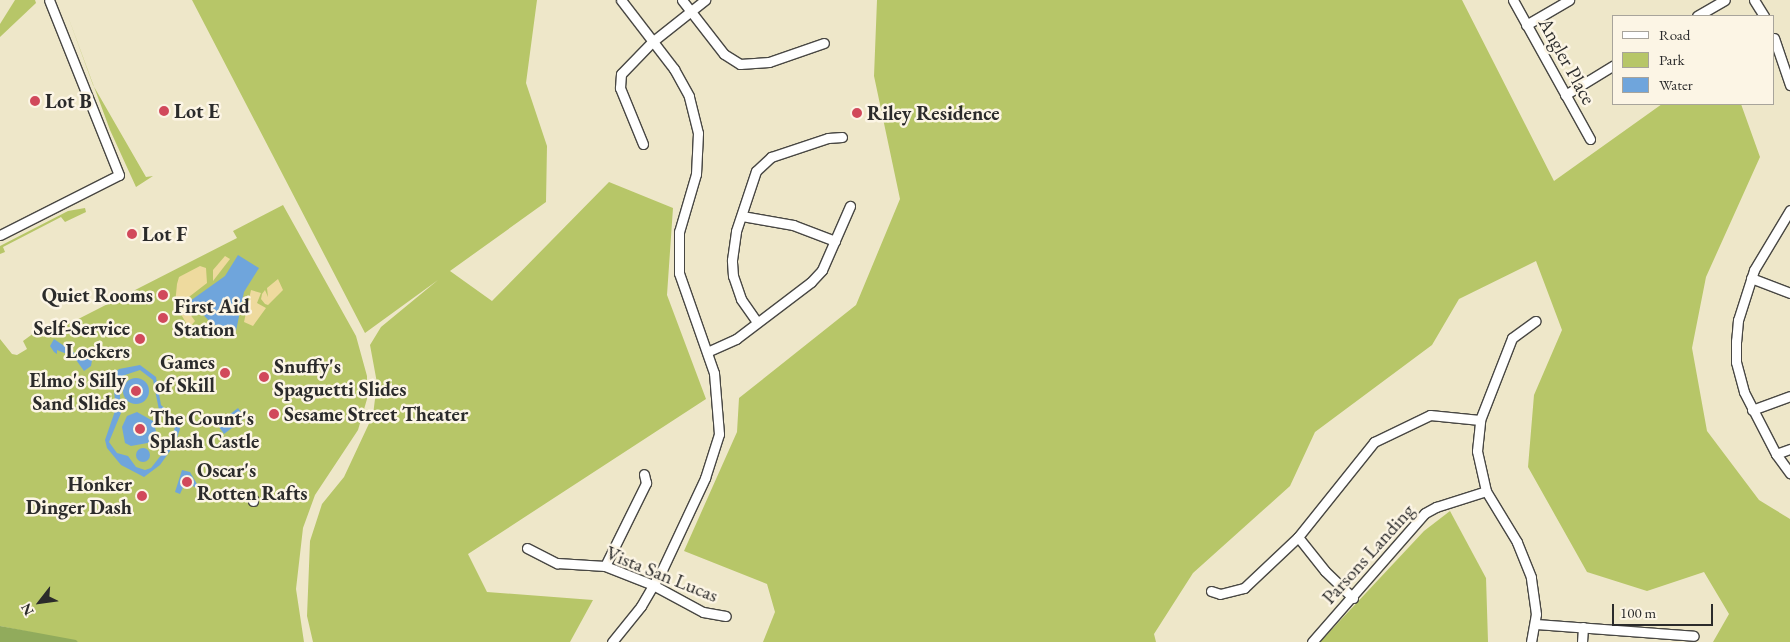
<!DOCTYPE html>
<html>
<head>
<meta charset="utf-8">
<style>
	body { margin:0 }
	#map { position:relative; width:1790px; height:642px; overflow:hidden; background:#eee7c9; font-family:"EB Garamond",serif }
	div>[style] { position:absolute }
	.green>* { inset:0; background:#b7c668 }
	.forest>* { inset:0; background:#91ab5c }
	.sand>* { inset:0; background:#eeda9e }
	.water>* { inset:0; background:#6fa5dc }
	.round { border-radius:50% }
	.roads { filter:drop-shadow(1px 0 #484743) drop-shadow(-1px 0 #484743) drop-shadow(0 1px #484743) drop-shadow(0 -1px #484743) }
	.minor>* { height:9px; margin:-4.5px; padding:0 4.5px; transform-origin:4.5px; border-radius:4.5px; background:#fff }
	.dots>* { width:14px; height:14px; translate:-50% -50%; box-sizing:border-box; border:2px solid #fcf5e5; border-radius:50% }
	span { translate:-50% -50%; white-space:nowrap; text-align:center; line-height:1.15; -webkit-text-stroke:5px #fcf5e5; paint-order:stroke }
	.street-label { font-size:20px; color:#2b2b2b }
	.poi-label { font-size:20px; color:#2b2b2b; font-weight:700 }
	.left { translate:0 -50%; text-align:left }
	.right { translate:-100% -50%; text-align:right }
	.legend { position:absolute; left:1612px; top:15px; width:162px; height:90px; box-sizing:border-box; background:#fcf5e5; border:1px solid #a8a49b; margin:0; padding:6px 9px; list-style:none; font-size:15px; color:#2b2b2b }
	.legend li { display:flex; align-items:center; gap:10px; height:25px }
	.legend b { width:25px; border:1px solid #a8a49b }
	.north { position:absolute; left:15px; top:577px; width:50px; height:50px; -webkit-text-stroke:4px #fcf5e5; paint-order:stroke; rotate:240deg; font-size:14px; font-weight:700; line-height:20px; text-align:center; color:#2b2b2b }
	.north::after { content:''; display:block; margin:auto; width:18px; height:22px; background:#2b2b2b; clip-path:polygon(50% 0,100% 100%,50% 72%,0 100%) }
	.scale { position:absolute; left:1612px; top:604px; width:101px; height:22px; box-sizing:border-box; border:2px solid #2b2b2b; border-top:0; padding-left:6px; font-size:15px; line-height:18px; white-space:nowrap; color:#2b2b2b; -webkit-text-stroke:4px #fcf5e5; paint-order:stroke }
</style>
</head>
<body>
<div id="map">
	<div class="green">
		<div style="clip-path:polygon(15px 0,35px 0,36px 3px,0 37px,0 24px)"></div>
		<div style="clip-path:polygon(192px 0,537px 0,526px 83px,547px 146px,546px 202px,450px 271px,492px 301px,609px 182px,673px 208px,667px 295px,706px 399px,468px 554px,487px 592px,593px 600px,570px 642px,313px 642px,307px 616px,310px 541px,322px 504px,344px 477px,373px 415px,377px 383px,370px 345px,381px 327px,438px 280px,365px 333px)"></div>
		<div style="clip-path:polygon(877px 0,1462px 0,1554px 181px,1662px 104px,1741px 104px,1760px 157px,1706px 277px,1692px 348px,1707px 431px,1759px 500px,1790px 519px,1790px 642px,1713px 642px,1729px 614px,1704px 572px,1647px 591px,1587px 572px,1528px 467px,1534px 395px,1562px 330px,1536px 261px,1459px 299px,1432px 345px,1315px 432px,1290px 486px,1193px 573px,1154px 634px,1156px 642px,763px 642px,775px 612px,767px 584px,684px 551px,737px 432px,739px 398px,856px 305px,900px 199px,874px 76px)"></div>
		<div style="clip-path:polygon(66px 11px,93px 85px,146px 177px,153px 176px,136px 187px,110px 130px)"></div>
		<div style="clip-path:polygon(283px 205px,356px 336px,367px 376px,367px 399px,358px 430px,315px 495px,303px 528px,296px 589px,304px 642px,78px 642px,0 626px,0 339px,12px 354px,17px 355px,27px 349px,23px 341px,38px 330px,43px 337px,237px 238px,233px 231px)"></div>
		<div style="clip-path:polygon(85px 208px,86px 212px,65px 222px,61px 217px,3px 247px,5px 252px,0 254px,0 246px,68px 211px)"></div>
		<div style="clip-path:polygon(1450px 511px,1486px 578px,1488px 642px,1320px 642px,1424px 531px)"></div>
	</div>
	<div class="forest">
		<div style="clip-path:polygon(0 626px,76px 640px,78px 642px,0 642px)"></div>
	</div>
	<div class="sand">
		<div style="clip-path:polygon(225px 256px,230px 259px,213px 281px,213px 270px)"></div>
		<div style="clip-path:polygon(200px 266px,206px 268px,207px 283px,185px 300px,187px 310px,195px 321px,189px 328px,175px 304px,177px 284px,179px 277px)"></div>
		<div style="clip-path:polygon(278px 279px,283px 290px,268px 305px,265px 304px,261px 299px,262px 294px,265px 290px,268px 297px,267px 288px)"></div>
		<div style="clip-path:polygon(251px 290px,261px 293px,257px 303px,266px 308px,253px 326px,244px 322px)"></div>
	</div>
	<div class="water">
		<div style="clip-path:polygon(238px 255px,259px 268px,244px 292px,236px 331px,212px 324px,190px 301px,225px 276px)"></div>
		<div style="clip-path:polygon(54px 339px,76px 354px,93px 355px,91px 366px,84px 371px,74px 357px,57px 350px,57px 354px,54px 352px,50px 346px)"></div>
		<div style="clip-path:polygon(evenodd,140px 365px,156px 377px,161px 405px,178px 420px,180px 429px,175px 444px,160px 465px,144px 477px,121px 465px,107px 448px,105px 440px,116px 408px,112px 375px,119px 369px,140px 365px,140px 370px,153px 380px,159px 410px,175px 426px,173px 436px,162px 454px,151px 468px,145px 470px,136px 467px,128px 456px,117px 453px,109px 442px,121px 413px,119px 377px,140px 370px)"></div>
		<div class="round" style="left:123px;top:378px;width:26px;height:26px"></div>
		<div style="clip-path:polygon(238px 408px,245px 418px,224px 434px,217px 424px)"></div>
		<div style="clip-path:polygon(137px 412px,153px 421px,158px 438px,153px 442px,131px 446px,125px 443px,122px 427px,127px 416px)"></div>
		<div class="round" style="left:136px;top:448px;width:14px;height:14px"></div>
		<div style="clip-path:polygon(182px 470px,190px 472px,197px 484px,195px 487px,185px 483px,180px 494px,175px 492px)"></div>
	</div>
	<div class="roads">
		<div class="minor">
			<div style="left:682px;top:0;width:68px;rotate:52.1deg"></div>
			<div style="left:724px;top:54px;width:19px;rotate:32deg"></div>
			<div style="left:740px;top:64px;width:29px;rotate:-4deg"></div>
			<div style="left:769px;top:62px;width:58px;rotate:-19.1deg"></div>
			<div style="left:1513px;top:0;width:159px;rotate:61deg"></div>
			<div style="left:1754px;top:0;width:19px;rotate:58deg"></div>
			<div style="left:1697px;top:16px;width:32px;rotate:-30deg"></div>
			<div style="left:1526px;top:25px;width:50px;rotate:-30.2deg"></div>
			<div style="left:1774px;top:38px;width:50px;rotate:71.2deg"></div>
			<div style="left:1565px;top:95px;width:57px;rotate:-31.5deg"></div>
			<div style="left:643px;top:144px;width:61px;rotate:-112.3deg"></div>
			<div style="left:620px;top:88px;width:14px;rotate:-86deg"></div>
			<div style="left:621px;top:74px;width:45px;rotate:-45.9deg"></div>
			<div style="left:652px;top:42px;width:68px;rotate:-38.4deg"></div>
			<div style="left:1790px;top:210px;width:70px;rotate:121deg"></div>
			<div style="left:1754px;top:270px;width:52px;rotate:107.7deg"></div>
			<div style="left:1738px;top:320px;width:21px;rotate:95deg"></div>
			<div style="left:1736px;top:341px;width:21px;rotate:90deg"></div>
			<div style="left:1736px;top:362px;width:31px;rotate:75deg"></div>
			<div style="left:1744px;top:392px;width:70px;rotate:62.7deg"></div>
			<div style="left:1776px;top:454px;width:24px;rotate:54deg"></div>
			<div style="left:742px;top:216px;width:52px;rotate:10deg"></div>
			<div style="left:793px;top:225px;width:45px;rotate:20.9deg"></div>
			<div style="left:0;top:235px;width:133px;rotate:-26.8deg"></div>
			<div style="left:119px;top:175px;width:188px;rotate:-111.8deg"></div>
			<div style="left:1751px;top:278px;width:42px;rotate:21deg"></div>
			<div style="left:757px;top:322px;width:28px;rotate:-125deg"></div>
			<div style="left:741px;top:299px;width:24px;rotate:-109deg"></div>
			<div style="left:733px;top:276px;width:16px;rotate:-94deg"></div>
			<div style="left:732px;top:260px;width:29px;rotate:-82deg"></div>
			<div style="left:736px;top:231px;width:63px;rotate:-71.6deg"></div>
			<div style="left:756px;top:171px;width:21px;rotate:-43deg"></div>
			<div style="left:771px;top:157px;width:60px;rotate:-18.4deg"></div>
			<div style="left:828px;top:138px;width:14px;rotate:-4deg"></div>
			<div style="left:707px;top:352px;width:32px;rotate:-24deg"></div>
			<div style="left:736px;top:339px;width:94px;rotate:-37.2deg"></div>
			<div style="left:811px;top:282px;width:16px;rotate:-47deg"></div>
			<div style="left:822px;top:270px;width:70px;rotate:-66.4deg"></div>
			<div style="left:1752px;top:410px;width:40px;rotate:-20.2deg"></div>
			<div style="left:1776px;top:454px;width:15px;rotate:-20deg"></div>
			<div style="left:253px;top:499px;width:2px;rotate:90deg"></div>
			<div style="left:1298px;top:537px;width:43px;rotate:51.5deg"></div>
			<div style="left:1325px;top:571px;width:39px;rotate:44deg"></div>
			<div style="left:527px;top:548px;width:34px;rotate:27deg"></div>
			<div style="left:557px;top:563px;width:48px;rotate:3.6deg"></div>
			<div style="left:605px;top:566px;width:52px;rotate:21.6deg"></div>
			<div style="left:653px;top:585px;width:57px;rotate:28.4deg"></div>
			<div style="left:703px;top:612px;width:23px;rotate:10deg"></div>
			<div style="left:605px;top:566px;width:93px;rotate:-63.7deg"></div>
			<div style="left:646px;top:483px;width:9px;rotate:-103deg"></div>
			<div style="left:1211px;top:591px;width:9px;rotate:18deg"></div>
			<div style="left:1220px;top:594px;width:25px;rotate:-14deg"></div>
			<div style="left:1244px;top:588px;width:74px;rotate:-43.4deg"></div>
			<div style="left:1298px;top:537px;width:122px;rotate:-51.3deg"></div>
			<div style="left:1374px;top:442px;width:62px;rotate:-25.7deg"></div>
			<div style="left:1430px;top:415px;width:50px;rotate:5.7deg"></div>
			<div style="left:1536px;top:624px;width:158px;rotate:4.3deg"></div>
			<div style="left:612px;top:642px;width:46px;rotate:-51.1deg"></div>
			<div style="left:641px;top:606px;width:42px;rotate:-59.7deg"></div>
			<div style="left:662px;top:570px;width:102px;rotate:-64.9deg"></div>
			<div style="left:705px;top:478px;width:46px;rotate:-72.3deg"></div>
			<div style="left:719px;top:434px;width:61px;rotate:-94.7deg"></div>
			<div style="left:714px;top:373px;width:106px;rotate:-109.3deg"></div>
			<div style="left:679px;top:273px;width:41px;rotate:-90deg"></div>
			<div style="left:679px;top:232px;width:60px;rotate:-73.7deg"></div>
			<div style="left:696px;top:174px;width:41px;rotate:-87.2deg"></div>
			<div style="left:698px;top:133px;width:38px;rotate:-104deg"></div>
			<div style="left:689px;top:96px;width:31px;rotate:-119deg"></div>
			<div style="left:674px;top:69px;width:87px;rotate:-127.5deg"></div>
			<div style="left:1312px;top:642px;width:171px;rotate:-48.8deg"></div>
			<div style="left:1425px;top:513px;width:13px;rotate:-29deg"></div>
			<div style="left:1436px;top:507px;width:52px;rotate:-17.7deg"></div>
			<div style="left:1531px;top:642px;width:28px;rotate:-80deg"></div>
			<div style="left:1536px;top:614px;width:37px;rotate:-98deg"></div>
			<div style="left:1531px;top:577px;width:38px;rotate:-112deg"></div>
			<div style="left:1517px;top:542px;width:60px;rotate:-121.3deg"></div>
			<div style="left:1486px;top:491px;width:41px;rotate:-102.7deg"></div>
			<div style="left:1477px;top:451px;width:31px;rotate:-84deg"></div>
			<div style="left:1480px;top:420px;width:88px;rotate:-68.7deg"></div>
			<div style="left:1512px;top:338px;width:29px;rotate:-36deg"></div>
			<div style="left:1582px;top:642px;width:15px;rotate:-86deg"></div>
		</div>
	</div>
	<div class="dots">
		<div style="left:35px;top:101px;background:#d1495b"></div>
		<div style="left:164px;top:111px;background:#d1495b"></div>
		<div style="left:857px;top:113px;background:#d1495b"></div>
		<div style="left:132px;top:234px;background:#d1495b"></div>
		<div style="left:163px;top:295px;background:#d1495b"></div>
		<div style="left:163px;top:318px;background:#d1495b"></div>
		<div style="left:140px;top:339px;background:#d1495b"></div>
		<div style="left:225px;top:373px;background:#d1495b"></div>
		<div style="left:264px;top:377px;background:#d1495b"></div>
		<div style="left:136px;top:391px;background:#d1495b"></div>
		<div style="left:274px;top:414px;background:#d1495b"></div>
		<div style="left:140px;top:429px;background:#d1495b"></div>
		<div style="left:187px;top:482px;background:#d1495b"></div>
		<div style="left:142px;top:496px;background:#d1495b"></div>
	</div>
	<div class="street-label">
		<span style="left:1567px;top:61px;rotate:61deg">Angler Place</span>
		<span style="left:1368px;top:554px;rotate:-48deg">Parsons Landing</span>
		<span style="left:662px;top:574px;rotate:22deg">Vista San Lucas</span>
	</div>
	<div class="poi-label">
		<span class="left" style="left:45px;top:101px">Lot B</span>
		<span class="left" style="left:174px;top:111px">Lot E</span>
		<span class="left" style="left:867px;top:113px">Riley Residence</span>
		<span class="left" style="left:142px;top:234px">Lot F</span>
		<span class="right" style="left:153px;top:295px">Quiet Rooms</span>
		<span class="left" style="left:174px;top:318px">First Aid<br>Station</span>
		<span class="right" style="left:130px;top:340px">Self-Service<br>Lockers</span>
		<span class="right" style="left:215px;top:374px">Games<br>of Skill</span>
		<span class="left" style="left:274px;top:378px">Snuffy's<br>Spaguetti Slides</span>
		<span class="right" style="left:126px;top:392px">Elmo's Silly<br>Sand Slides</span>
		<span class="left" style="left:284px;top:414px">Sesame Street Theater</span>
		<span class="left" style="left:150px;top:430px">The Count's<br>Splash Castle</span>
		<span class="left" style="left:197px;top:482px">Oscar's<br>Rotten Rafts</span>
		<span class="right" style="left:132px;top:496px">Honker<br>Dinger Dash</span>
	</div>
	<ul class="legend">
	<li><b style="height:6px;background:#fff"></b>Road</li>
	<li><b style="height:14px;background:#b7c668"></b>Park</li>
	<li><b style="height:14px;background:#6fa5dc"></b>Water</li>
	</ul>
	<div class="north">N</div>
	<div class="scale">100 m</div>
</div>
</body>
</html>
